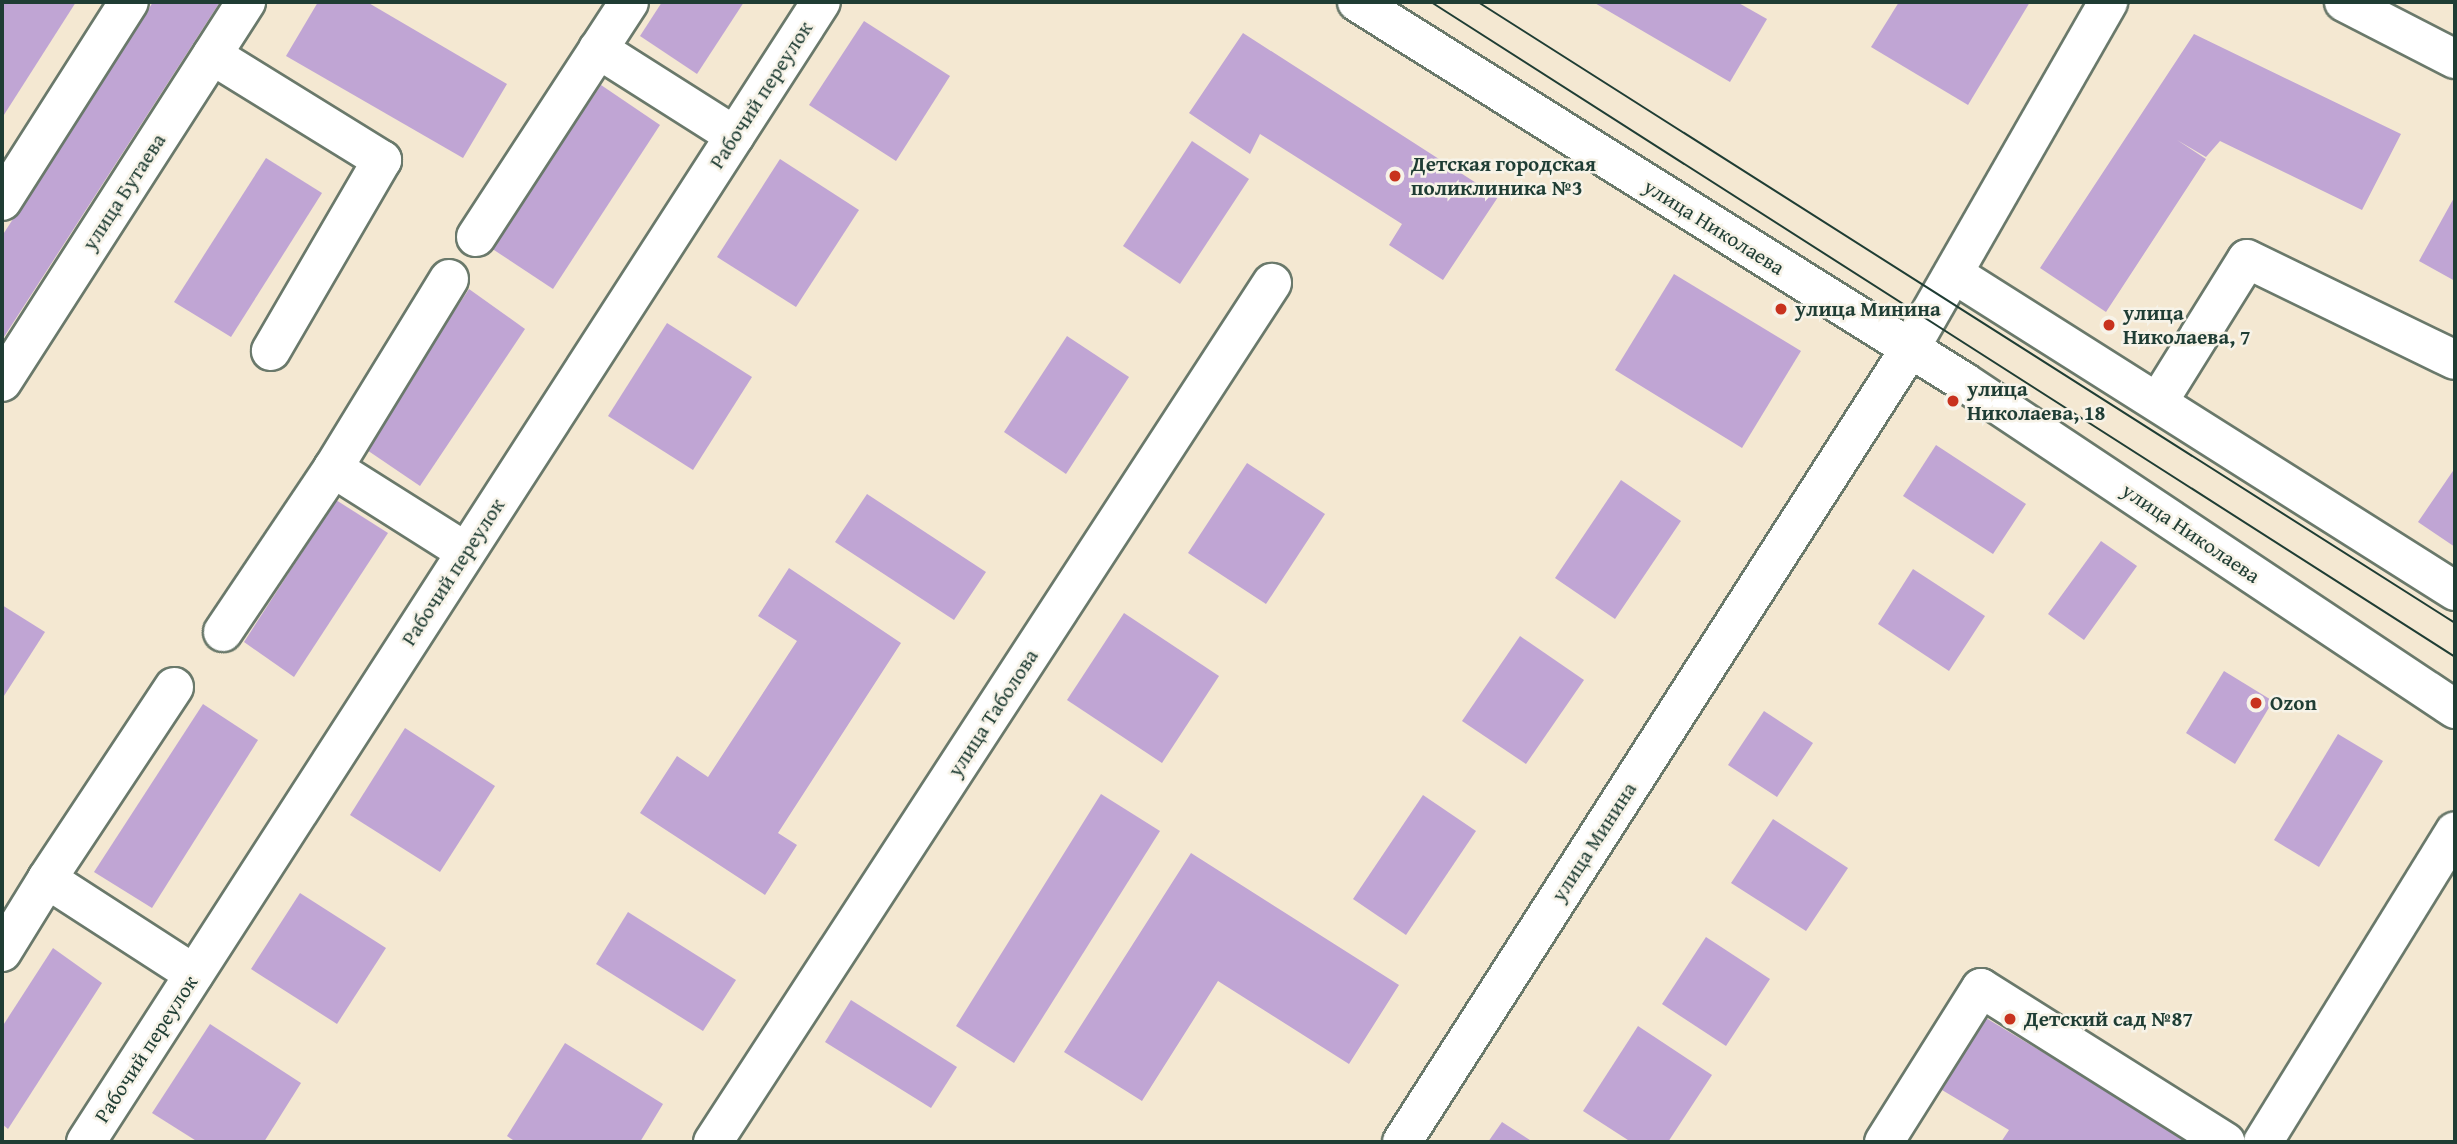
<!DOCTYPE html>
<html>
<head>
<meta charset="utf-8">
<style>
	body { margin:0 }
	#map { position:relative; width:2457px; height:1144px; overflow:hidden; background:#f4e8d2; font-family:"Gentium Book Plus",serif }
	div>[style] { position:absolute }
	.building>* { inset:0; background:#c0a5d4 }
	.roads { filter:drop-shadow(2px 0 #6a796b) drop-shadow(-2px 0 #6a796b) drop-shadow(0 2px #6a796b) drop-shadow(0 -2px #6a796b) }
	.minor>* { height:38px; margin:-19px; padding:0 19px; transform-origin:19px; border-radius:19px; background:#fff }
	.major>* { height:38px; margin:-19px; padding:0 19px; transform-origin:19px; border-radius:19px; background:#fff }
	.tram>* { height:2px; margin:-1px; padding:0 1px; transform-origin:1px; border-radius:1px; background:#1f3d34 }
	.dots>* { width:19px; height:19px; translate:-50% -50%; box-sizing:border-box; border:4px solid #f7f3e8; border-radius:50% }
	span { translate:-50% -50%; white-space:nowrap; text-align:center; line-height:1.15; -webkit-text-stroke:5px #f7f3e8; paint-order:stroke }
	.street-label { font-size:21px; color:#1f3d34 }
	.poi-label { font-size:21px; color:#1f3d34; font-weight:700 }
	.left { translate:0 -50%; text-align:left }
	.frame { position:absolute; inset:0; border:4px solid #1f3d34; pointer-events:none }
</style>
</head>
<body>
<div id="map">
	<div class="building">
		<div style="clip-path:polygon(3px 2px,76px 2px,2px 118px,2px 4px)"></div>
		<div style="clip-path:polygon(153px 2px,220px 2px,2px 340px,2px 236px)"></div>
		<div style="clip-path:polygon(318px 2px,367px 2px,507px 84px,463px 158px,286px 56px)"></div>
		<div style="clip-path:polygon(662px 2px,744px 2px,697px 74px,640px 36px)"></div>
		<div style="clip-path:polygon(1593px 2px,1737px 2px,1767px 19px,1730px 82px)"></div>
		<div style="clip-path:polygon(1899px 2px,2030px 2px,1968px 105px,1871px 47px)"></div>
		<div style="clip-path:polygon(864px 21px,950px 76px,896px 161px,809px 105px)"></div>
		<div style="clip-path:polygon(1243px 33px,1498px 197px,1443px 280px,1389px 245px,1402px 224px,1260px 134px,1250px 154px,1189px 113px)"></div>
		<div style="clip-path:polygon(2194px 34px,2401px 134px,2362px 210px,2220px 141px,2206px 157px,2177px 140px,2206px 159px,2106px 312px,2040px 268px)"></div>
		<div style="clip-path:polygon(601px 85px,660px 125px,553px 289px,491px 248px)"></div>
		<div style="clip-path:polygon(1192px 141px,1249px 179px,1180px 284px,1123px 246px)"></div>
		<div style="clip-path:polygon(266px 158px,322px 193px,231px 337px,174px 302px)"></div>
		<div style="clip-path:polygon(780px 159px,859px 210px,796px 307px,717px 257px)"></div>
		<div style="clip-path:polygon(2455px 196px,2455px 281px,2419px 261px)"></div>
		<div style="clip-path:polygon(1674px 274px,1801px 351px,1742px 448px,1615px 370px)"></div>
		<div style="clip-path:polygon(469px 289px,525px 329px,420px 486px,364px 448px)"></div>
		<div style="clip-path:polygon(667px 323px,752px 377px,693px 470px,608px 416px)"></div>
		<div style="clip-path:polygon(1067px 336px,1129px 377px,1066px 474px,1004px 432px)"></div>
		<div style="clip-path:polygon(1936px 445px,2026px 504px,1993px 554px,1903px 496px)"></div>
		<div style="clip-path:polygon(1247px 463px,1325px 514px,1266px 604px,1188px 553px)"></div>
		<div style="clip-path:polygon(2455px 468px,2455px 547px,2418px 522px)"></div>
		<div style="clip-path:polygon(1621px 480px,1681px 521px,1615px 619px,1555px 578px)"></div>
		<div style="clip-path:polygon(867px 494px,986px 572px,954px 620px,835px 542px)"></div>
		<div style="clip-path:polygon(336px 500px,388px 533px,294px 677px,244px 642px)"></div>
		<div style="clip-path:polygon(2101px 541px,2137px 566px,2084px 640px,2048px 614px)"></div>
		<div style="clip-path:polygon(789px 568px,901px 643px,778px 833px,797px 845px,765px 895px,640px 813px,677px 756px,708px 777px,797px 641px,758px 616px)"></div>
		<div style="clip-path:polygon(1913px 569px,1985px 616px,1949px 671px,1878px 624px)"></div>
		<div style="clip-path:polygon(2px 605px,45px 632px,2px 699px)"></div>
		<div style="clip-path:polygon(1124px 613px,1219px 676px,1162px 763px,1067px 700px)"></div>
		<div style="clip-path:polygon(1520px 636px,1584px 680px,1526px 764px,1462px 721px)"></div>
		<div style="clip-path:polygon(2224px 671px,2273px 701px,2235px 764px,2186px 733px)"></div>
		<div style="clip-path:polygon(203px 704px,258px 740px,152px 908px,94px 872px)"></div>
		<div style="clip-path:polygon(1764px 711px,1813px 743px,1777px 797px,1728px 765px)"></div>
		<div style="clip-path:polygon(405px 728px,495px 786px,440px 872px,350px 815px)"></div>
		<div style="clip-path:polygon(2338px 734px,2383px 761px,2319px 867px,2274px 840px)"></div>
		<div style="clip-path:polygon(1101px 794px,1160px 831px,1014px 1063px,956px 1026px)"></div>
		<div style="clip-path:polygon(1423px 795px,1476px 831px,1406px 935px,1353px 899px)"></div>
		<div style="clip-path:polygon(1773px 819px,1848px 868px,1806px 931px,1731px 883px)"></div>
		<div style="clip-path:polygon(1191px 853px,1399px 985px,1349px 1064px,1218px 981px,1142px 1101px,1064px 1052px)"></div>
		<div style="clip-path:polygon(300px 893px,386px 948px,337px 1024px,251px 969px)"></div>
		<div style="clip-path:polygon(628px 912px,736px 980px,703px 1031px,596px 964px)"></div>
		<div style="clip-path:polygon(1706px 937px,1770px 979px,1726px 1046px,1662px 1004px)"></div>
		<div style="clip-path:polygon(53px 948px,102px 983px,8px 1129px,2px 1124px,2px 1027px)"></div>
		<div style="clip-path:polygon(851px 1000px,957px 1067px,931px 1108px,825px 1042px)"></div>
		<div style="clip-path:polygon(1986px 1018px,2191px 1142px,2001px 1142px,2009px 1130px,1942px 1090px)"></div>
		<div style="clip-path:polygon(210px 1024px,301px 1083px,264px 1142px,198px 1142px,152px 1113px)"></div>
		<div style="clip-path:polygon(1638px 1026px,1712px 1075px,1668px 1142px,1631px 1142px,1583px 1111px)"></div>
		<div style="clip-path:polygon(565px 1043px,663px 1104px,640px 1142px,516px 1142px,507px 1136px)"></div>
		<div style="clip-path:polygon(1502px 1122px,1533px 1142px,1488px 1142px)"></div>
	</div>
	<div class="roads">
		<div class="minor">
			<div style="left:1357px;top:2px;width:716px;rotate:32.05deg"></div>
			<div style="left:1964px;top:382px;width:590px;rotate:33.66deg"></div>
			<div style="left:598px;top:49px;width:162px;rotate:32.4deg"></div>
			<div style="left:212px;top:55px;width:200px;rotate:31.7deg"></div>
			<div style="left:382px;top:160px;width:221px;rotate:120.2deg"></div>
			<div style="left:2px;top:201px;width:236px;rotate:-57.5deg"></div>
			<div style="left:476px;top:237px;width:280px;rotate:-56.9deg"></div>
			<div style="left:1954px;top:274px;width:593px;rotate:32.32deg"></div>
			<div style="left:449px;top:279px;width:222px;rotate:121.5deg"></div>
			<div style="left:333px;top:468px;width:157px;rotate:32.3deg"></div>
			<div style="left:2px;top:382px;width:452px;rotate:-57.3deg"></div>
			<div style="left:2158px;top:402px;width:168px;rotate:-58.1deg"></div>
			<div style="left:2247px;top:259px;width:231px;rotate:25.9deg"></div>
			<div style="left:223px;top:632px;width:197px;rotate:-56.1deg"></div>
			<div style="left:174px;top:687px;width:230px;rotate:123.5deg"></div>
			<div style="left:47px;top:879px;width:175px;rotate:32.9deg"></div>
			<div style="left:2px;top:952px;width:86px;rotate:-58.3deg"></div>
			<div style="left:86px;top:1142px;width:1356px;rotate:-57.19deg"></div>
			<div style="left:713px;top:1142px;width:1025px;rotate:-56.95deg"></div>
			<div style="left:1402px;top:1142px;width:940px;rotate:-57.37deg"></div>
			<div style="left:1909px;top:350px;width:401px;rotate:-60.2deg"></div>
			<div style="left:1884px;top:1142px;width:182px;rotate:-57.8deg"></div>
			<div style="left:1981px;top:988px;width:289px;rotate:32.2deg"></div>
			<div style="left:2263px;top:1142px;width:365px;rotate:-58.3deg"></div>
		</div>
		<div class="major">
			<div style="left:2344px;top:2px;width:125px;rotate:27.2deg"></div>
		</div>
	</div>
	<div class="tram">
		<div style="left:1431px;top:2px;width:1216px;rotate:32.6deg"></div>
		<div style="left:1478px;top:2px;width:1158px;rotate:32.44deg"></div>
	</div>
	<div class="dots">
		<div style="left:1395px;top:176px;background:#c8321e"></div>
		<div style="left:1781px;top:309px;background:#c8321e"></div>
		<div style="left:2109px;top:325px;background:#c8321e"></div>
		<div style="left:1953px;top:401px;background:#c8321e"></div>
		<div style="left:2256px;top:703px;background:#c8321e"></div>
		<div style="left:2010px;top:1019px;background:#c8321e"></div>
	</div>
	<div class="street-label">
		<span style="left:761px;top:95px;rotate:-57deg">Рабочий переулок</span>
		<span style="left:124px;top:192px;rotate:-57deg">улица Бутаева</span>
		<span style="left:1714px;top:227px;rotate:32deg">улица Николаева</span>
		<span style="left:2191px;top:533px;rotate:34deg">улица Николаева</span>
		<span style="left:453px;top:572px;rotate:-57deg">Рабочий переулок</span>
		<span style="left:993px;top:713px;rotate:-57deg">улица Таболова</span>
		<span style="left:1594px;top:842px;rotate:-57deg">улица Минина</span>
		<span style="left:146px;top:1049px;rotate:-57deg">Рабочий переулок</span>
	</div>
	<div class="poi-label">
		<span class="left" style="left:1411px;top:176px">Детская городская<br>поликлиника №3</span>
		<span class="left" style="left:1795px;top:309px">улица Минина</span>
		<span class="left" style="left:2123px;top:325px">улица<br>Николаева, 7</span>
		<span class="left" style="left:1967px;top:401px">улица<br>Николаева, 18</span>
		<span class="left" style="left:2270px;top:703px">Ozon</span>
		<span class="left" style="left:2024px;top:1019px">Детский сад №87</span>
	</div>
	<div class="frame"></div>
</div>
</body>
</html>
